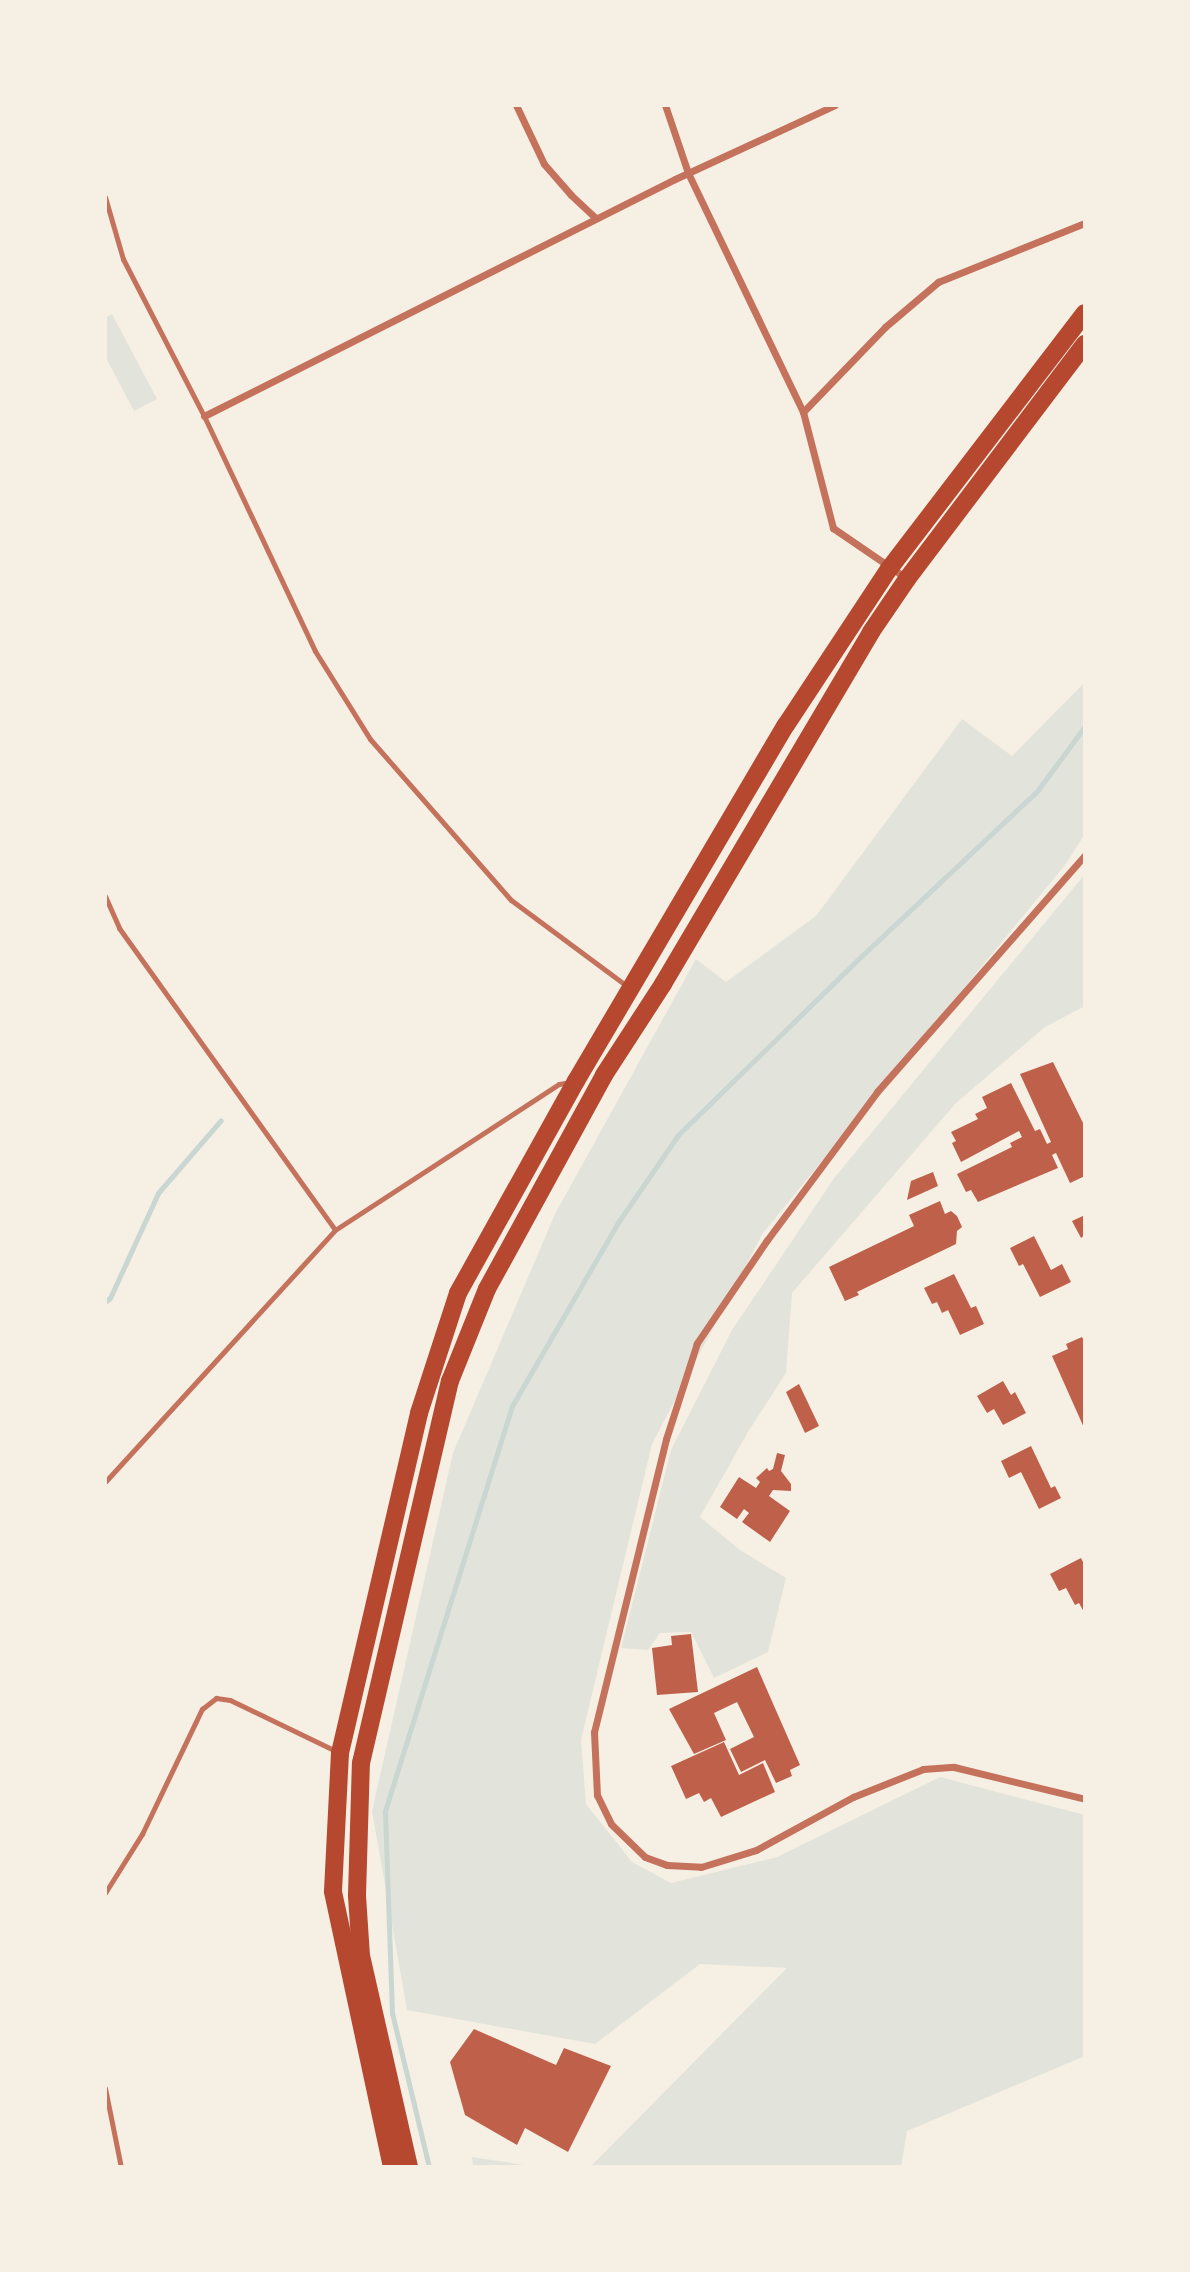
<!DOCTYPE html>
<html>
<head>
<meta charset="utf-8">
<style>
	body { margin:0 }
	#map { position:relative; width:1190px; height:2272px; overflow:hidden; background:#f6efe4; font-family:Rubik,sans-serif }
	div>[style] { position:absolute }
	.green>* { inset:0; background:#e2e4dc }
	.stream>* { height:5px; margin:-2.5px; padding:0 2.5px; transform-origin:2.5px; border-radius:2.5px; background:#c9d6d2 }
	.building>* { inset:0; background:#bf614a }
	.service>* { height:5px; margin:-2.5px; padding:0 2.5px; transform-origin:2.5px; border-radius:2.5px; background:#c5725c }
	.minor>* { height:7px; margin:-3.5px; padding:0 3.5px; transform-origin:3.5px; border-radius:3.5px; background:#c5725c }
	.primary>* { height:18px; margin:-9px; padding:0 9px; transform-origin:9px; border-radius:9px; background:#b5482f }
	span { translate:-50% -50%; white-space:nowrap; text-align:center; line-height:1.15; -webkit-text-stroke:6px #f6efe4; paint-order:stroke }
	.frame { position:absolute; inset:0; border:107px solid #f6efe4; pointer-events:none }
</style>
</head>
<body>
<div id="map">
	<div class="green">
		<div style="clip-path:polygon(112px 314px,157px 399px,134px 411px,105px 356px,105px 318px)"></div>
		<div style="clip-path:polygon(1085px 682px,1085px 834px,1065px 865px,763px 1233px,652px 1444px,581px 1740px,586px 1804px,632px 1862px,671px 1883px,777px 1857px,940px 1777px,1085px 1815px,1085px 2056px,907px 2131px,901px 2167px,590px 2167px,787px 1968px,700px 1964px,595px 2044px,407px 2010px,372px 1811px,453px 1453px,555px 1214px,696px 959px,726px 982px,816px 916px,962px 719px,1012px 756px)"></div>
		<div style="clip-path:polygon(1085px 874px,1085px 1006px,1045px 1027px,956px 1103px,792px 1293px,786px 1373px,748px 1432px,700px 1517px,740px 1550px,786px 1578px,768px 1652px,714px 1678px,691px 1632px,660px 1633px,648px 1650px,621px 1648px,671px 1450px,732px 1330px,835px 1177px)"></div>
		<div style="clip-path:polygon(472px 2157px,537px 2167px,473px 2167px)"></div>
	</div>
	<div class="stream">
		<div style="left:105px;top:1302px;width:6px;rotate:-39deg"></div>
		<div style="left:110px;top:1298px;width:115px;rotate:-65.4deg"></div>
		<div style="left:158px;top:1193px;width:96px;rotate:-49.2deg"></div>
		<div style="left:429px;top:2167px;width:158px;rotate:-103.5deg"></div>
		<div style="left:392px;top:2013px;width:202px;rotate:-92deg"></div>
		<div style="left:385px;top:1811px;width:424px;rotate:-72.6deg"></div>
		<div style="left:512px;top:1406px;width:214px;rotate:-60deg"></div>
		<div style="left:619px;top:1221px;width:104px;rotate:-55.5deg"></div>
		<div style="left:678px;top:1135px;width:245px;rotate:-44.3deg"></div>
		<div style="left:853px;top:964px;width:254px;rotate:-43.2deg"></div>
		<div style="left:1038px;top:790px;width:79px;rotate:-53.7deg"></div>
	</div>
	<div class="building">
		<div style="clip-path:polygon(1053px 1062px,1085px 1127px,1085px 1176px,1070px 1183px,1056px 1153px,1052px 1155px,1058px 1168px,978px 1202px,971px 1190px,966px 1192px,957px 1174px,1012px 1147px,1010px 1143px,1022px 1137px,1019px 1131px,961px 1162px,952px 1143px,956px 1141px,951px 1132px,978px 1119px,975px 1114px,987px 1108px,982px 1097px,1011px 1083px,1035px 1131px,1040px 1129px,1047px 1144px,1051px 1142px,1020px 1074px)"></div>
		<div style="clip-path:polygon(933px 1172px,938px 1186px,907px 1200px,911px 1181px)"></div>
		<div style="clip-path:polygon(940px 1201px,945px 1214px,951px 1211px,957px 1216px,962px 1227px,957px 1231px,956px 1244px,857px 1292px,859px 1295px,845px 1301px,829px 1267px,914px 1226px,909px 1215px)"></div>
		<div style="clip-path:polygon(1085px 1215px,1085px 1235px,1081px 1238px,1072px 1221px)"></div>
		<div style="clip-path:polygon(1034px 1236px,1051px 1270px,1062px 1264px,1071px 1282px,1040px 1297px,1023px 1264px,1019px 1266px,1010px 1248px)"></div>
		<div style="clip-path:polygon(954px 1274px,971px 1308px,976px 1306px,984px 1324px,960px 1335px,948px 1310px,942px 1313px,937px 1302px,932px 1304px,924px 1288px)"></div>
		<div style="clip-path:polygon(1082px 1337px,1085px 1343px,1085px 1430px,1052px 1356px,1068px 1349px,1066px 1344px)"></div>
		<div style="clip-path:polygon(1003px 1381px,1011px 1395px,1015px 1392px,1026px 1413px,1003px 1425px,994px 1409px,987px 1413px,977px 1396px)"></div>
		<div style="clip-path:polygon(799px 1384px,819px 1426px,805px 1433px,786px 1392px)"></div>
		<div style="clip-path:polygon(1031px 1446px,1051px 1488px,1055px 1486px,1061px 1498px,1039px 1509px,1021px 1472px,1009px 1478px,1001px 1461px)"></div>
		<div style="clip-path:polygon(777px 1453px,785px 1455px,781px 1471px,791px 1484px,791px 1491px,773px 1490px,769px 1496px,790px 1511px,770px 1542px,742px 1522px,749px 1513px,744px 1509px,737px 1519px,720px 1507px,739px 1477px,756px 1488px,760px 1482px,756px 1478px,767px 1468px,769px 1471px,773px 1469px)"></div>
		<div style="clip-path:polygon(1081px 1558px,1085px 1566px,1085px 1614px,1079px 1603px,1075px 1605px,1066px 1588px,1059px 1591px,1050px 1574px)"></div>
		<div style="clip-path:polygon(691px 1634px,698px 1692px,657px 1695px,652px 1648px,672px 1645px,671px 1636px)"></div>
		<div style="clip-path:polygon(757px 1667px,800px 1765px,790px 1770px,792px 1776px,776px 1783px,765px 1760px,741px 1772px,730px 1749px,754px 1737px,737px 1702px,714px 1713px,726px 1740px,694px 1754px,669px 1709px)"></div>
		<div style="clip-path:polygon(724px 1742px,739px 1775px,763px 1763px,775px 1792px,721px 1817px,711px 1798px,704px 1802px,699px 1793px,686px 1799px,671px 1766px)"></div>
		<div style="clip-path:polygon(474px 2029px,556px 2065px,564px 2048px,611px 2066px,568px 2152px,525px 2128px,517px 2145px,465px 2115px,450px 2062px)"></div>
	</div>
	<div class="service">
		<div style="left:105px;top:197px;width:65px;rotate:73.8deg"></div>
		<div style="left:123px;top:259px;width:177px;rotate:62.7deg"></div>
		<div style="left:204px;top:416px;width:260px;rotate:64.7deg"></div>
		<div style="left:315px;top:651px;width:104px;rotate:58deg"></div>
		<div style="left:370px;top:739px;width:214px;rotate:48.8deg"></div>
		<div style="left:511px;top:900px;width:146px;rotate:36.6deg"></div>
		<div style="left:105px;top:896px;width:35px;rotate:66deg"></div>
		<div style="left:119px;top:928px;width:371px;rotate:54.4deg"></div>
		<div style="left:105px;top:1482px;width:341px;rotate:-47.6deg"></div>
		<div style="left:335px;top:1230px;width:267px;rotate:-33.1deg"></div>
		<div style="left:559px;top:1084px;width:11px;rotate:-10deg"></div>
		<div style="left:105px;top:1893px;width:70px;rotate:-57.9deg"></div>
		<div style="left:142px;top:1834px;width:139px;rotate:-64.4deg"></div>
		<div style="left:202px;top:1709px;width:18px;rotate:-38deg"></div>
		<div style="left:216px;top:1698px;width:14px;rotate:8deg"></div>
		<div style="left:230px;top:1700px;width:118px;rotate:25.7deg"></div>
		<div style="left:105px;top:2088px;width:81px;rotate:78.6deg"></div>
	</div>
	<div class="minor">
		<div style="left:516px;top:105px;width:65px;rotate:64.6deg"></div>
		<div style="left:544px;top:164px;width:41px;rotate:48.9deg"></div>
		<div style="left:571px;top:195px;width:34px;rotate:43deg"></div>
		<div style="left:665px;top:105px;width:72px;rotate:71.3deg"></div>
		<div style="left:688px;top:173px;width:265px;rotate:64.3deg"></div>
		<div style="left:803px;top:412px;width:120px;rotate:75.5deg"></div>
		<div style="left:833px;top:528px;width:88px;rotate:34.4deg"></div>
		<div style="left:803px;top:412px;width:118px;rotate:-46deg"></div>
		<div style="left:885px;top:327px;width:70px;rotate:-40.3deg"></div>
		<div style="left:938px;top:282px;width:158px;rotate:-21.9deg"></div>
		<div style="left:204px;top:416px;width:527px;rotate:-26.71deg"></div>
		<div style="left:675px;top:179px;width:176px;rotate:-24.8deg"></div>
		<div style="left:1085px;top:855px;width:315px;rotate:131.3deg"></div>
		<div style="left:877px;top:1092px;width:184px;rotate:126.6deg"></div>
		<div style="left:767px;top:1240px;width:125px;rotate:124.2deg"></div>
		<div style="left:697px;top:1343px;width:101px;rotate:107.9deg"></div>
		<div style="left:666px;top:1439px;width:302px;rotate:103.8deg"></div>
		<div style="left:594px;top:1732px;width:63px;rotate:87.3deg"></div>
		<div style="left:597px;top:1795px;width:32px;rotate:64deg"></div>
		<div style="left:611px;top:1824px;width:47px;rotate:44.1deg"></div>
		<div style="left:645px;top:1857px;width:23px;rotate:20deg"></div>
		<div style="left:667px;top:1865px;width:34px;rotate:3deg"></div>
		<div style="left:701px;top:1867px;width:58px;rotate:-17.2deg"></div>
		<div style="left:756px;top:1850px;width:111px;rotate:-28.7deg"></div>
		<div style="left:853px;top:1797px;width:75px;rotate:-21.8deg"></div>
		<div style="left:923px;top:1769px;width:31px;rotate:-4deg"></div>
		<div style="left:954px;top:1767px;width:135px;rotate:13.7deg"></div>
	</div>
	<div class="primary">
		<div style="left:392px;top:2167px;width:282px;rotate:-102.1deg"></div>
		<div style="left:333px;top:1891px;width:138px;rotate:-87.1deg"></div>
		<div style="left:340px;top:1753px;width:349px;rotate:-76.9deg"></div>
		<div style="left:419px;top:1413px;width:126px;rotate:-72deg"></div>
		<div style="left:458px;top:1293px;width:243px;rotate:-60.9deg"></div>
		<div style="left:576px;top:1081px;width:413px;rotate:-59.5deg"></div>
		<div style="left:786px;top:725px;width:187px;rotate:-56.6deg"></div>
		<div style="left:889px;top:569px;width:322px;rotate:-52.6deg"></div>
		<div style="left:409px;top:2167px;width:216px;rotate:-102.8deg"></div>
		<div style="left:361px;top:1956px;width:61px;rotate:-93.8deg"></div>
		<div style="left:357px;top:1895px;width:132px;rotate:-88.3deg"></div>
		<div style="left:361px;top:1763px;width:392px;rotate:-76.9deg"></div>
		<div style="left:450px;top:1381px;width:99px;rotate:-68.1deg"></div>
		<div style="left:487px;top:1289px;width:244px;rotate:-61.3deg"></div>
		<div style="left:604px;top:1075px;width:108px;rotate:-57deg"></div>
		<div style="left:663px;top:984px;width:409px;rotate:-59.4deg"></div>
		<div style="left:871px;top:632px;width:64px;rotate:-55.8deg"></div>
		<div style="left:907px;top:579px;width:295px;rotate:-52.9deg"></div>
	</div>
	<div class="frame"></div>
</div>
</body>
</html>
